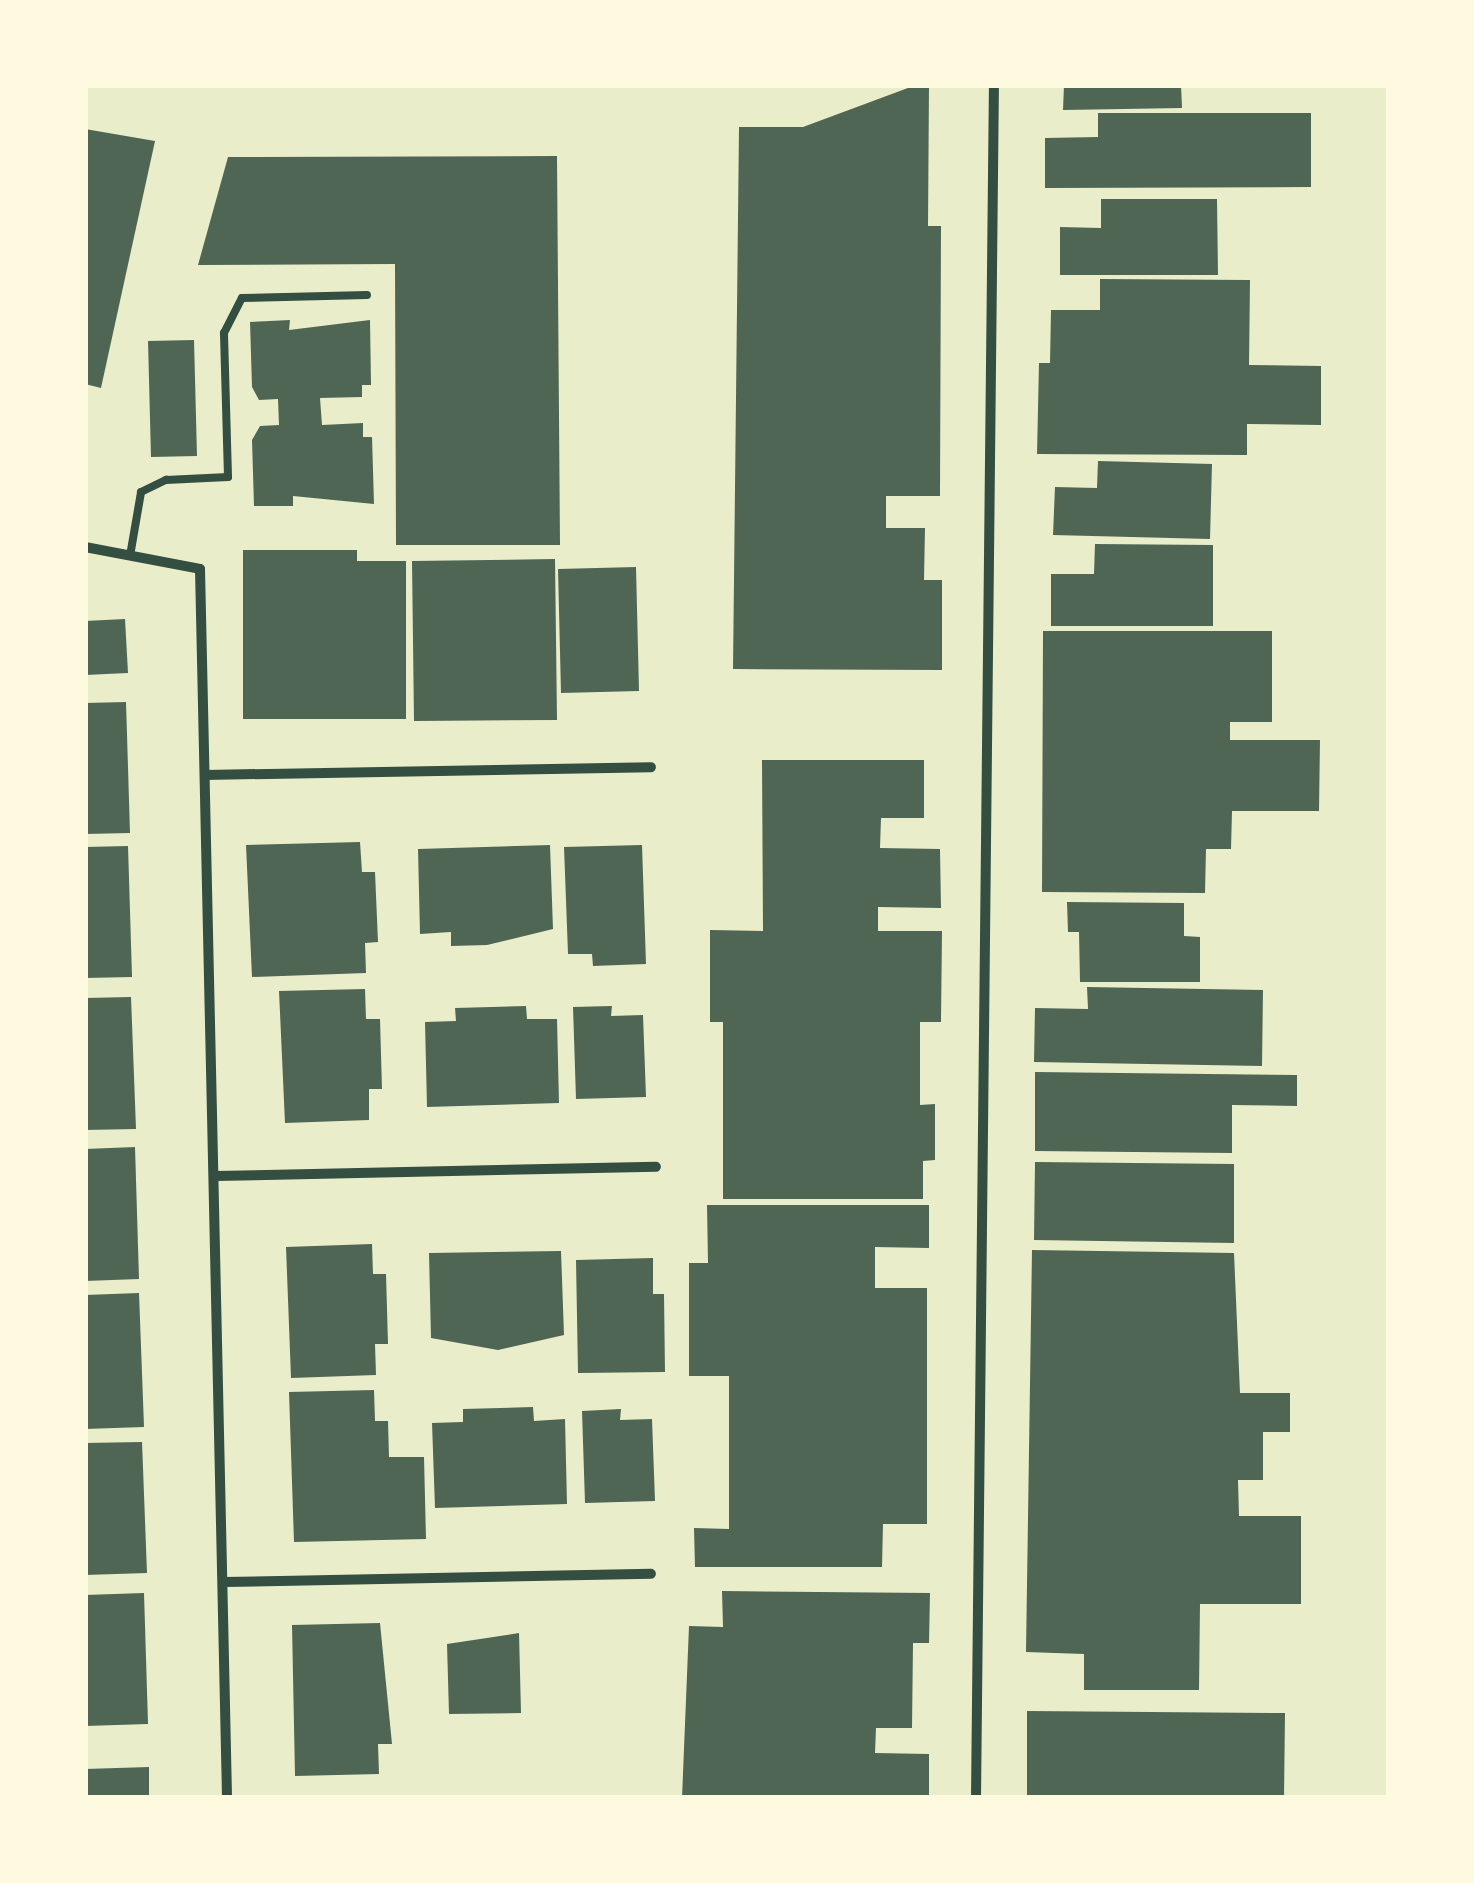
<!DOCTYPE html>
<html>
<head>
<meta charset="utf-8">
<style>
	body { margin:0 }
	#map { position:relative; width:1474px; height:1883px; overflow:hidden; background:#e9edc9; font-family:"DM Sans",sans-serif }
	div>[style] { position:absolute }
	.building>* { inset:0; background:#4f6655 }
	.service>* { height:8px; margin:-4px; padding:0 4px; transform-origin:4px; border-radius:4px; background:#344e41 }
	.minor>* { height:10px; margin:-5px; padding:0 5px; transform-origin:5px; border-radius:5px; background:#344e41 }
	span { translate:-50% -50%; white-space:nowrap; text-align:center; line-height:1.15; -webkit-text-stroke:8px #fefae0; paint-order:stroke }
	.frame { position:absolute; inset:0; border:88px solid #fefae0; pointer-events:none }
</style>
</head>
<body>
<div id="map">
	<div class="building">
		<div style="clip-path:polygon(916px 85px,929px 85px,928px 226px,941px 226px,940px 496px,886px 496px,886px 528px,925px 528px,924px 580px,942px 580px,942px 670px,733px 669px,739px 127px,803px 127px)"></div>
		<div style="clip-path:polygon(1064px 85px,1181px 85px,1182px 108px,1063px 110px)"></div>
		<div style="clip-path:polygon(1098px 113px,1311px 113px,1311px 187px,1045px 188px,1045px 138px,1098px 137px)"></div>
		<div style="clip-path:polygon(85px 129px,155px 141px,101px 388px,85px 384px)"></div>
		<div style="clip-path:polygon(557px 156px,560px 545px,396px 545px,395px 264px,198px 265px,228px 157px)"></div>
		<div style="clip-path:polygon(1101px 199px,1217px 199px,1218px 275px,1060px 275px,1060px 227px,1101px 228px)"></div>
		<div style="clip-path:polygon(1100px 279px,1250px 280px,1249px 365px,1321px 366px,1321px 425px,1247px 424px,1247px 455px,1037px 454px,1039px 363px,1050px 363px,1051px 310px,1100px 310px)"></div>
		<div style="clip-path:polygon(290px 320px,289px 330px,370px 320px,371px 385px,362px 385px,362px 397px,320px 398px,322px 425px,363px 423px,363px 437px,372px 437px,374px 504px,293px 496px,293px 506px,254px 506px,252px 440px,260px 426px,279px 425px,278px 399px,259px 400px,252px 387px,250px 322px)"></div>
		<div style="clip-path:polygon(194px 340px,197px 456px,151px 457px,148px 341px)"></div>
		<div style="clip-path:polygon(1098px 461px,1212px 464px,1210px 539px,1053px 535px,1055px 487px,1097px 488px)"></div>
		<div style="clip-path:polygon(1095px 544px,1213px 545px,1213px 626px,1051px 626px,1051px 574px,1094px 574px)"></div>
		<div style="clip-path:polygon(243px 550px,357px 550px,357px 561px,406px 561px,406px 719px,243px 719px)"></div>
		<div style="clip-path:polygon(555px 559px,557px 720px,414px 721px,412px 561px)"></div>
		<div style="clip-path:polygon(636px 567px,639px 691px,561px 693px,558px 569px)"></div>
		<div style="clip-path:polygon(125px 619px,128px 673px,85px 675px,85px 621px)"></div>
		<div style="clip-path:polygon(1043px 631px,1272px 631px,1272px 722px,1230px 722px,1230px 740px,1320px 740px,1319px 811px,1232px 811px,1231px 849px,1206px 849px,1205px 893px,1042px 892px)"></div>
		<div style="clip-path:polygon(126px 702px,130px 833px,85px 834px,85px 703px)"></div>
		<div style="clip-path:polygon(762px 760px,924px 760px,924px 818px,881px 818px,880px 848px,940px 849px,941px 908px,878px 907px,878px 931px,942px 931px,941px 1022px,920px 1022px,920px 1105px,935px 1104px,935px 1160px,923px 1161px,923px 1199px,723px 1199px,723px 1022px,710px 1022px,710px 930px,763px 931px)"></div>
		<div style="clip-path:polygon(360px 842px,362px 872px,375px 872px,378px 942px,365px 943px,366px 973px,252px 977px,246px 845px)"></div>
		<div style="clip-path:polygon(550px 845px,553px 929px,487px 945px,451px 946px,451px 932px,420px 934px,418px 849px)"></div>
		<div style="clip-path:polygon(642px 845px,646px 964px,593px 966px,592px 954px,568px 954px,564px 847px)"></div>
		<div style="clip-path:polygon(128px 846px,132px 977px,85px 978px,85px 847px)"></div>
		<div style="clip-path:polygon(1067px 902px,1184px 903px,1184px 936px,1200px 937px,1200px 982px,1080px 982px,1079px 932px,1068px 932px)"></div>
		<div style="clip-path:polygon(1087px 987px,1263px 990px,1262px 1066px,1034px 1062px,1035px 1008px,1088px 1009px)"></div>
		<div style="clip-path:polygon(365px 989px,366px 1019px,380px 1019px,382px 1089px,369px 1089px,369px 1120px,285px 1123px,279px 991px)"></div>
		<div style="clip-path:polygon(131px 997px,136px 1129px,85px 1130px,85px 998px)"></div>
		<div style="clip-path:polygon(526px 1006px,527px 1019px,557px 1019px,559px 1103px,427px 1107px,425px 1022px,456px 1021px,455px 1008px)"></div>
		<div style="clip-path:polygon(612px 1006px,611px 1016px,643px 1015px,646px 1097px,576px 1099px,573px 1007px)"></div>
		<div style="clip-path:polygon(1035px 1072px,1297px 1075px,1297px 1106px,1232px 1105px,1232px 1153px,1035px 1151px)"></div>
		<div style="clip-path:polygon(135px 1147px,139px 1279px,85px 1281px,85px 1149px)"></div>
		<div style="clip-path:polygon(1035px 1162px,1234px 1164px,1234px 1243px,1034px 1240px)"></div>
		<div style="clip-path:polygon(707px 1205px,929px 1205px,929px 1248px,875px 1247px,875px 1288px,927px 1288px,927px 1524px,883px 1524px,882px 1567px,695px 1567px,694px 1528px,729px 1529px,729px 1376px,689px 1376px,689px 1263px,708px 1263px)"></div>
		<div style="clip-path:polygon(372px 1244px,373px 1274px,386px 1274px,388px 1344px,375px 1344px,376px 1375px,291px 1378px,286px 1247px)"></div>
		<div style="clip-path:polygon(1032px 1250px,1234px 1253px,1240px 1393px,1290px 1393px,1290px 1432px,1263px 1432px,1263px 1480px,1238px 1480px,1239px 1516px,1301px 1516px,1301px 1604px,1200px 1604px,1199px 1690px,1084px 1690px,1084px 1654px,1026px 1652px)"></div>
		<div style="clip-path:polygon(561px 1251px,564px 1335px,498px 1350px,431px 1338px,429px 1253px)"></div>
		<div style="clip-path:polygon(653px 1258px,653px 1294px,664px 1294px,665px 1372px,578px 1373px,576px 1260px)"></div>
		<div style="clip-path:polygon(139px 1293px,144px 1427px,85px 1429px,85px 1295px)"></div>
		<div style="clip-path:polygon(374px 1390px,375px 1421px,388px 1421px,389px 1457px,424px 1457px,426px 1539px,294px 1542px,289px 1392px)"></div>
		<div style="clip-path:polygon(533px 1407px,534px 1421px,565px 1419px,567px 1504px,435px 1508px,432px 1423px,463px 1422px,463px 1409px)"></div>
		<div style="clip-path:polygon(621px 1409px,620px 1420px,652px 1419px,655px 1501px,585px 1503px,582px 1411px)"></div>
		<div style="clip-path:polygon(142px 1442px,147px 1573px,85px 1575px,85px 1443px)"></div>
		<div style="clip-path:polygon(722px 1591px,930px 1593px,929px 1643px,913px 1643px,912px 1728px,876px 1728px,875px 1753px,929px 1754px,929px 1798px,682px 1798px,689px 1626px,723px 1627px)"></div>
		<div style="clip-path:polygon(144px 1593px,148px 1724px,85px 1726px,85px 1595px)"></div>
		<div style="clip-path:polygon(380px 1623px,392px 1744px,378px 1744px,379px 1774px,295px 1776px,292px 1625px)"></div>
		<div style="clip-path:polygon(519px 1633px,521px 1713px,449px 1714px,447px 1644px)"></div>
		<div style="clip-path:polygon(1027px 1711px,1285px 1713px,1284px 1798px,1027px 1798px)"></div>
		<div style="clip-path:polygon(149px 1767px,149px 1798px,85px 1798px,85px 1769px)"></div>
	</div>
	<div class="service">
		<div style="left:130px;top:556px;width:65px;rotate:-80.2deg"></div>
		<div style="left:141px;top:492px;width:28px;rotate:-26deg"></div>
		<div style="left:166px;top:480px;width:62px;rotate:-2.8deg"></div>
		<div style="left:228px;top:477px;width:144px;rotate:-91.6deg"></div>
		<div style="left:224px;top:333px;width:39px;rotate:-63deg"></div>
		<div style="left:242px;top:298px;width:125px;rotate:-1.4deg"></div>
	</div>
	<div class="minor">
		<div style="left:85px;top:547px;width:117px;rotate:10.8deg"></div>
		<div style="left:200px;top:569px;width:1229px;rotate:88.74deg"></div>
		<div style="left:205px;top:775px;width:446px;rotate:-1deg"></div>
		<div style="left:215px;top:1176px;width:441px;rotate:-1.2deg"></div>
		<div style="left:224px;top:1582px;width:427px;rotate:-1.1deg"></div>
		<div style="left:976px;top:1798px;width:1713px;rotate:-89.4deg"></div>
	</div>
	<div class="frame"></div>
</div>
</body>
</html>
